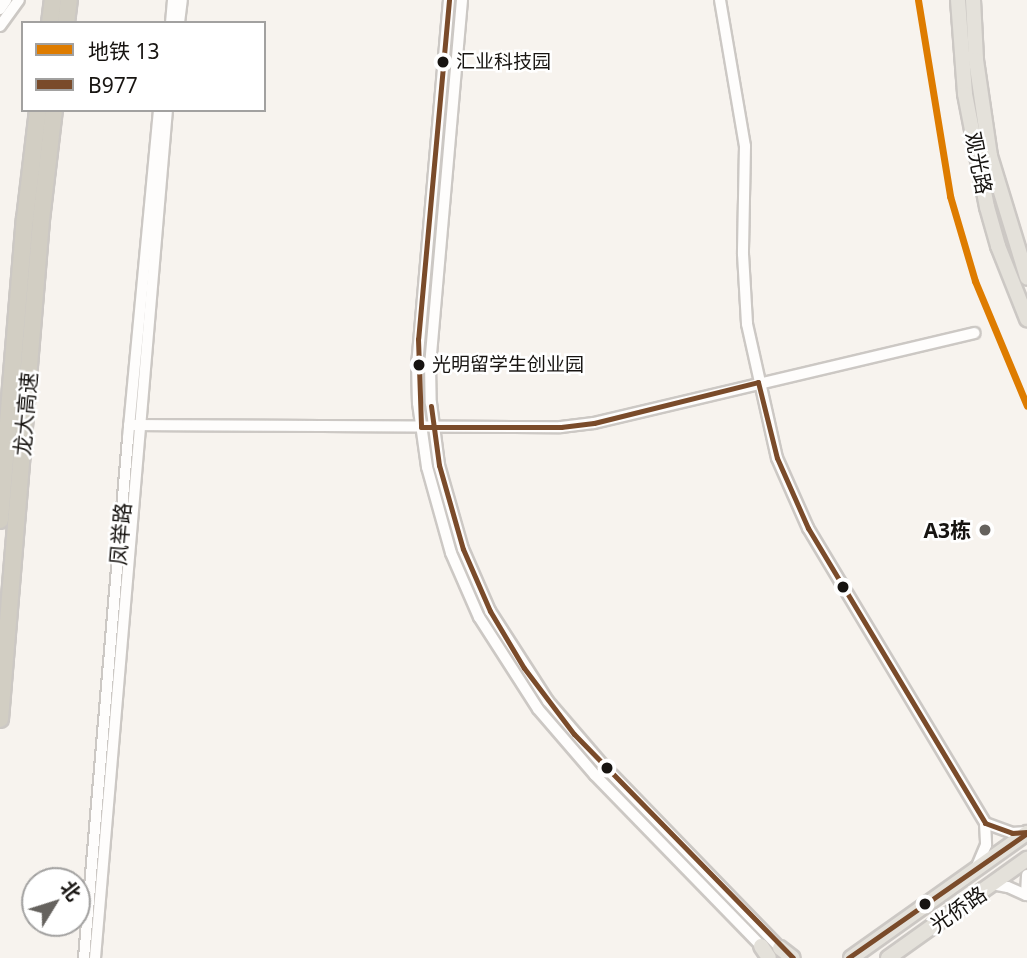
<!DOCTYPE html>
<html>
<head>
<meta charset="utf-8">
<style>
	body { margin:0 }
	#map { position:relative; width:1027px; height:958px; overflow:hidden; background:#f7f3ee; font-family:"Noto Sans","Noto Sans SC",sans-serif }
	div>[style] { position:absolute }
	.roads { filter:drop-shadow(2px 0 #ccc8c4) drop-shadow(-2px 0 #ccc8c4) drop-shadow(0 2px #ccc8c4) drop-shadow(0 -2px #ccc8c4) }
	.minor>* { height:10px; margin:-5px; padding:0 5px; transform-origin:5px; border-radius:5px; background:#fefdfc }
	.major>* { height:14px; margin:-7px; padding:0 7px; transform-origin:7px; border-radius:7px; background:#e4e1da }
	.highway>* { height:16px; margin:-8px; padding:0 8px; transform-origin:8px; border-radius:8px; background:#d2cec3 }
	.bus-1>* { height:5px; margin:-2.5px; padding:0 2.5px; transform-origin:2.5px; border-radius:2.5px; background:#7a4b2a }
	.metro-1>* { height:7px; margin:-3.5px; padding:0 3.5px; transform-origin:3.5px; border-radius:3.5px; background:#de7c00 }
	.dots>* { width:19px; height:19px; translate:-50% -50%; box-sizing:border-box; border:4px solid #fff; border-radius:50% }
	span { translate:-50% -50%; white-space:nowrap; text-align:center; line-height:1.15; -webkit-text-stroke:5px #fff; paint-order:stroke }
	.bus-label { font-size:19px; color:#171411 }
	.left { translate:0 -50%; text-align:left }
	.street-label { font-size:21px; color:#171411 }
	.poi-label { font-size:21px; color:#171411; font-weight:700 }
	.right { translate:-100% -50%; text-align:right }
	.legend { position:absolute; left:21px; top:21px; width:245px; height:91px; box-sizing:border-box; background:#fff; border:2px solid #a2a1a0; margin:0; padding:9px 12px; list-style:none; font-size:21px; color:#171411 }
	.legend li { display:flex; align-items:center; gap:14px; height:35px }
	.legend b { width:35px; border:2px solid #a2a1a0 }
	.north { position:absolute; left:21px; top:867px; width:70px; height:70px; box-sizing:border-box; background:#fff; border:2px solid #a2a1a0; border-radius:50%; rotate:52deg; font-size:19px; font-weight:700; line-height:28px; text-align:center; color:#171411 }
	.north::after { content:''; display:block; margin:auto; width:24px; height:32px; background:#65625e; clip-path:polygon(50% 0,100% 100%,50% 72%,0 100%) }
</style>
</head>
<body>
<div id="map">
	<div class="roads">
		<div class="minor">
			<div style="left:449px;top:0;width:364px;rotate:95deg"></div>
			<div style="left:417px;top:363px;width:40px;rotate:88.6deg"></div>
			<div style="left:418px;top:403px;width:65px;rotate:82deg"></div>
			<div style="left:427px;top:467px;width:89px;rotate:74.4deg"></div>
			<div style="left:451px;top:553px;width:70px;rotate:66.4deg"></div>
			<div style="left:479px;top:617px;width:109px;rotate:57.3deg"></div>
			<div style="left:538px;top:709px;width:87px;rotate:49.2deg"></div>
			<div style="left:595px;top:775px;width:245px;rotate:45.8deg"></div>
			<div style="left:462px;top:0;width:365px;rotate:95deg"></div>
			<div style="left:430px;top:364px;width:39px;rotate:89deg"></div>
			<div style="left:431px;top:403px;width:63px;rotate:82.6deg"></div>
			<div style="left:439px;top:465px;width:87px;rotate:74.1deg"></div>
			<div style="left:463px;top:549px;width:68px;rotate:66.5deg"></div>
			<div style="left:490px;top:611px;width:107px;rotate:57.2deg"></div>
			<div style="left:548px;top:701px;width:86px;rotate:49.3deg"></div>
			<div style="left:604px;top:766px;width:260px;rotate:45.9deg"></div>
			<div style="left:720px;top:0;width:148px;rotate:80.3deg"></div>
			<div style="left:745px;top:146px;width:108px;rotate:91.1deg"></div>
			<div style="left:743px;top:254px;width:70px;rotate:86.7deg"></div>
			<div style="left:747px;top:324px;width:137px;rotate:77.4deg"></div>
			<div style="left:777px;top:458px;width:77px;rotate:66.1deg"></div>
			<div style="left:808px;top:528px;width:344px;rotate:59deg"></div>
			<div style="left:985px;top:823px;width:22px;rotate:87deg"></div>
			<div style="left:986px;top:845px;width:25px;rotate:113deg"></div>
			<div style="left:0;top:9px;width:11px;rotate:-56deg"></div>
			<div style="left:171px;top:23px;width:23px;rotate:-85deg"></div>
			<div style="left:179px;top:23px;width:23px;rotate:-83deg"></div>
			<div style="left:0;top:26px;width:32px;rotate:-54deg"></div>
			<div style="left:129px;top:425px;width:432px;rotate:0.3deg"></div>
			<div style="left:561px;top:427px;width:33px;rotate:-7deg"></div>
			<div style="left:594px;top:423px;width:391px;rotate:-13.3deg"></div>
			<div style="left:985px;top:823px;width:29px;rotate:20deg"></div>
			<div style="left:1012px;top:833px;width:15px;rotate:-4deg"></div>
			<div style="left:992px;top:884px;width:16px;rotate:11deg"></div>
			<div style="left:1008px;top:887px;width:20px;rotate:24deg"></div>
			<div style="left:1026px;top:895px;width:20px;rotate:-87deg"></div>
			<div style="left:84px;top:958px;width:522px;rotate:-85.16deg"></div>
			<div style="left:128px;top:438px;width:329px;rotate:-84.6deg"></div>
			<div style="left:95px;top:958px;width:851px;rotate:-85.15deg"></div>
		</div>
		<div class="major">
			<div style="left:958px;top:0;width:94px;rotate:85.7deg"></div>
			<div style="left:965px;top:94px;width:115px;rotate:79deg"></div>
			<div style="left:987px;top:207px;width:41px;rotate:74.2deg"></div>
			<div style="left:998px;top:246px;width:79px;rotate:68.3deg"></div>
			<div style="left:973px;top:0;width:60px;rotate:87.1deg"></div>
			<div style="left:976px;top:60px;width:97px;rotate:81.7deg"></div>
			<div style="left:990px;top:156px;width:127px;rotate:73deg"></div>
			<div style="left:761px;top:946px;width:14px;rotate:56deg"></div>
			<div style="left:780px;top:948px;width:16px;rotate:38deg"></div>
			<div style="left:851px;top:958px;width:216px;rotate:-35.4deg"></div>
			<div style="left:888px;top:958px;width:171px;rotate:-35.5deg"></div>
		</div>
		<div class="highway">
			<div style="left:50px;top:23px;width:23px;rotate:-83deg"></div>
			<div style="left:66px;top:23px;width:23px;rotate:-83deg"></div>
			<div style="left:0;top:520px;width:302px;rotate:-85.3deg"></div>
			<div style="left:25px;top:219px;width:110px;rotate:-83.2deg"></div>
			<div style="left:0;top:719px;width:501px;rotate:-85.3deg"></div>
			<div style="left:41px;top:220px;width:111px;rotate:-83.3deg"></div>
		</div>
	</div>
	<div class="bus-1">
		<div style="left:449px;top:0;width:340px;rotate:95.2deg"></div>
		<div style="left:418px;top:339px;width:88px;rotate:88deg"></div>
		<div style="left:421px;top:427px;width:140px"></div>
		<div style="left:561px;top:427px;width:33px;rotate:-7deg"></div>
		<div style="left:594px;top:423px;width:169px;rotate:-14deg"></div>
		<div style="left:758px;top:382px;width:78px;rotate:76deg"></div>
		<div style="left:777px;top:458px;width:77px;rotate:66.1deg"></div>
		<div style="left:808px;top:528px;width:344px;rotate:59deg"></div>
		<div style="left:985px;top:823px;width:29px;rotate:20deg"></div>
		<div style="left:1012px;top:833px;width:15px;rotate:-4deg"></div>
		<div style="left:431px;top:406px;width:60px;rotate:82.3deg"></div>
		<div style="left:439px;top:465px;width:87px;rotate:74.1deg"></div>
		<div style="left:463px;top:549px;width:68px;rotate:66.5deg"></div>
		<div style="left:490px;top:611px;width:66px;rotate:59.2deg"></div>
		<div style="left:524px;top:668px;width:83px;rotate:52.9deg"></div>
		<div style="left:574px;top:734px;width:313px;rotate:45.6deg"></div>
		<div style="left:848px;top:958px;width:218px;rotate:-34.9deg"></div>
	</div>
	<div class="metro-1">
		<div style="left:918px;top:0;width:199px;rotate:80.7deg"></div>
		<div style="left:950px;top:196px;width:89px;rotate:73.6deg"></div>
		<div style="left:975px;top:281px;width:135px;rotate:67.4deg"></div>
	</div>
	<div class="dots">
		<div style="left:443px;top:62px;background:#171411"></div>
		<div style="left:419px;top:365px;background:#171411"></div>
		<div style="left:985px;top:530px;background:#65625e"></div>
		<div style="left:843px;top:587px;background:#171411"></div>
		<div style="left:607px;top:768px;background:#171411"></div>
		<div style="left:925px;top:904px;background:#171411"></div>
	</div>
	<div class="bus-label">
		<span class="left" style="left:456px;top:62px">汇业科技园</span>
		<span class="left" style="left:432px;top:365px">光明留学生创业园</span>
	</div>
	<div class="street-label">
		<span style="left:979px;top:163px;rotate:79deg">观光路</span>
		<span style="left:25px;top:414px;rotate:-85deg">龙大高速</span>
		<span style="left:120px;top:534px;rotate:-85deg">凤举路</span>
		<span style="left:958px;top:909px;rotate:-35deg">光侨路</span>
	</div>
	<div class="poi-label">
		<span class="right" style="left:971px;top:530px">A3栋</span>
	</div>
	<ul class="legend">
	<li><b style="height:9px;background:#de7c00"></b>地铁 13</li>
	<li><b style="height:9px;background:#7a4b2a"></b>B977</li>
	</ul>
	<div class="north">北</div>
</div>
</body>
</html>
